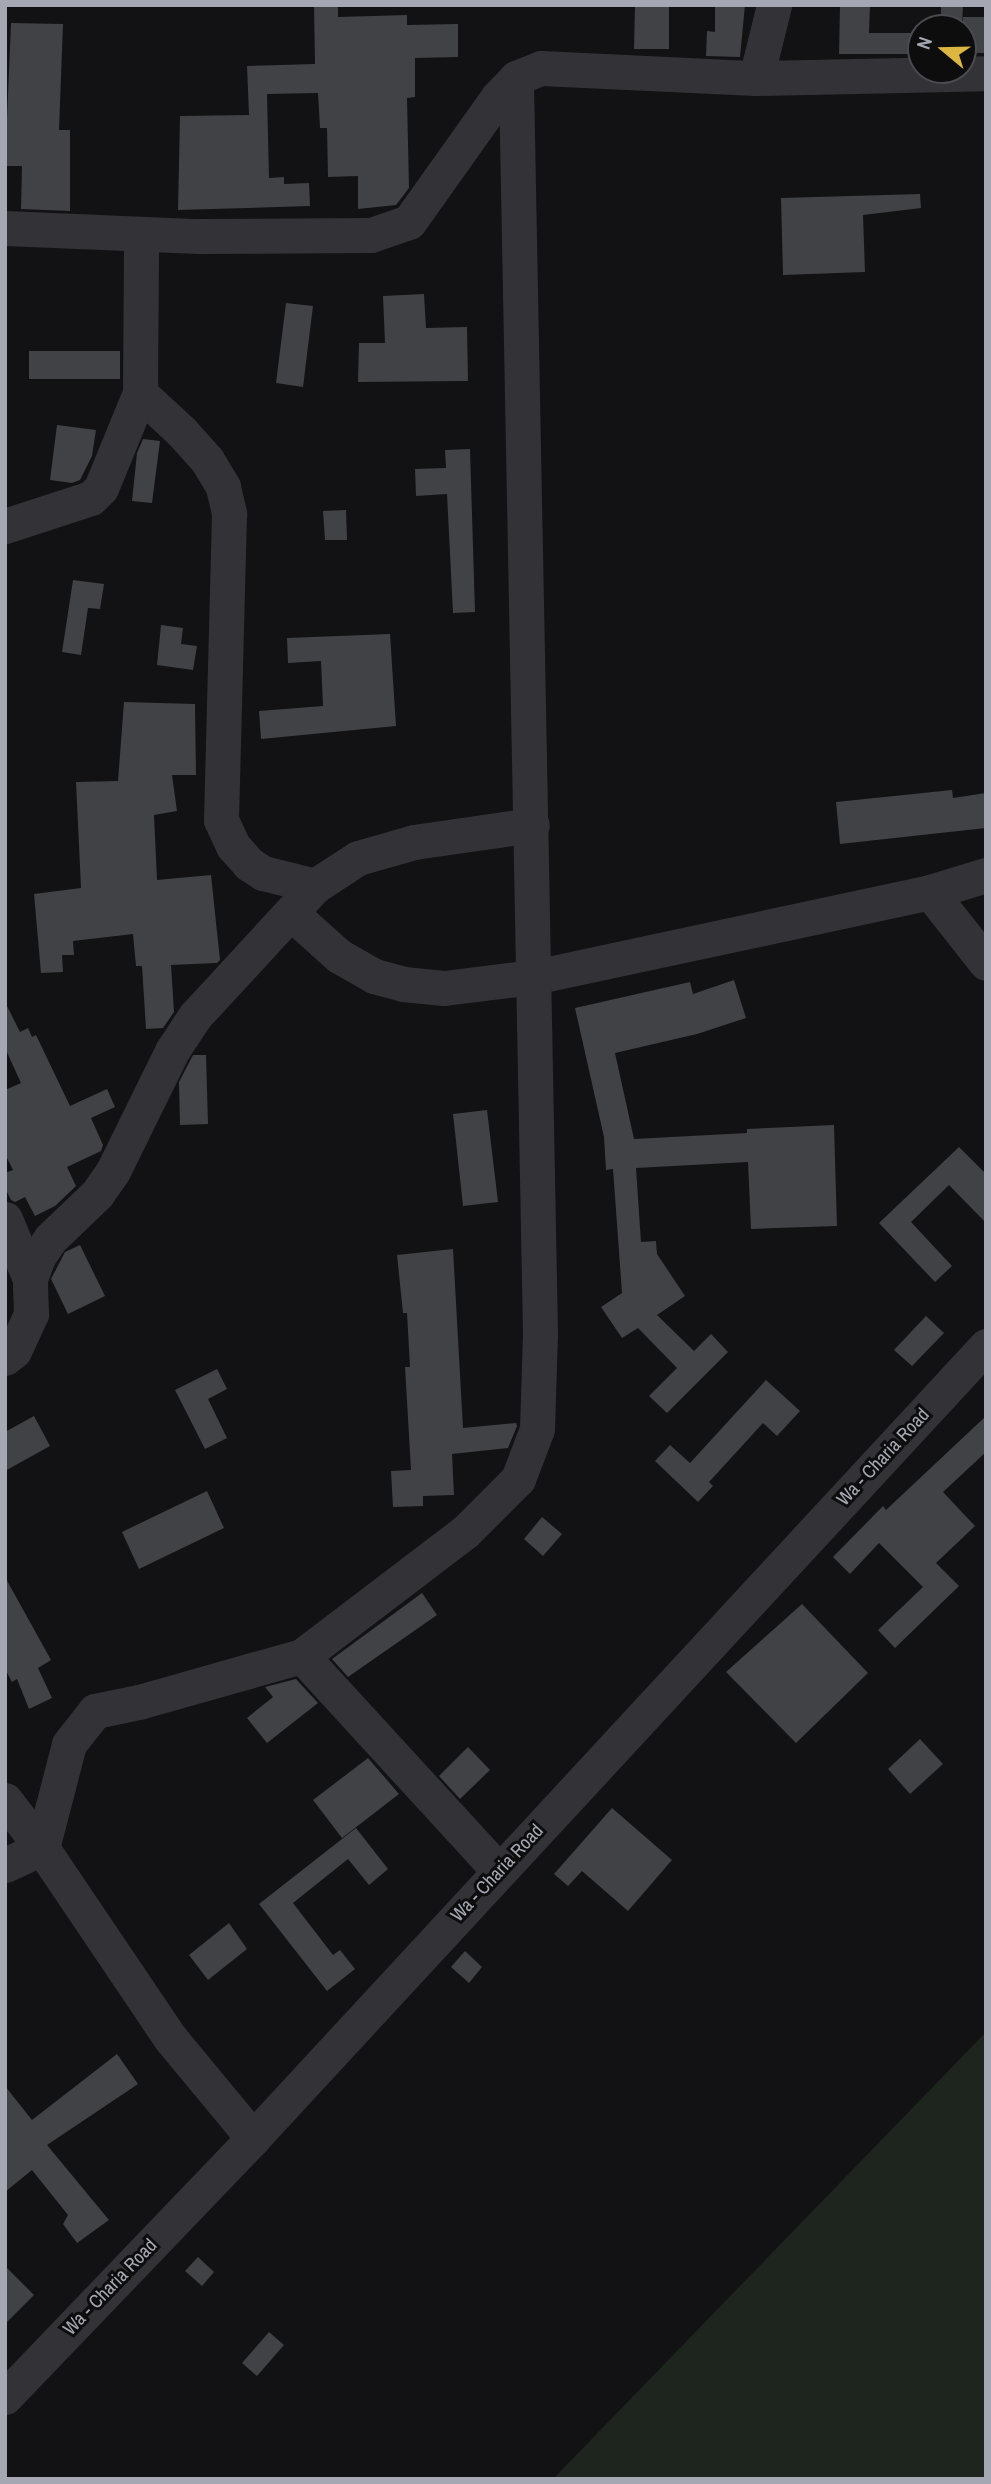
<!DOCTYPE html>
<html>
<head>
<meta charset="utf-8">
<style>
	body { margin:0 }
	#map { position:relative; width:991px; height:2484px; overflow:hidden; background:#121113; font-family:"Archivo Narrow",sans-serif }
	div>[style] { position:absolute }
	.green>* { inset:0; background:#1e251f }
	.building>* { inset:0; background:#414246 }
	.minor>* { height:35px; margin:-17.5px; padding:0 17.5px; transform-origin:17.5px; border-radius:17.5px; background:#333337 }
	span { translate:-50% -50%; white-space:nowrap; text-align:center; line-height:1.15; -webkit-text-stroke:6px #0d0d0e; paint-order:stroke }
	.street-label { font-size:19px; color:#a5a7b2 }
	.frame { position:absolute; inset:0; border:7px solid #a5a7b2; pointer-events:none }
	.north { position:absolute; left:907px; top:14px; width:70px; height:70px; box-sizing:border-box; background:#0d0d0e; border:2px solid #4a4b50; border-radius:50%; rotate:289deg; font-size:19px; font-weight:700; line-height:28px; text-align:center; color:#a5a7b2 }
	.north::after { content:''; display:block; margin:auto; width:24px; height:32px; background:#dbb641; clip-path:polygon(50% 0,100% 100%,50% 72%,0 100%) }
</style>
</head>
<body>
<div id="map">
	<div class="green">
		<div style="clip-path:polygon(986px 2032px,986px 2479px,553px 2479px)"></div>
	</div>
	<div class="building">
		<div style="clip-path:polygon(314px 5px,338px 5px,338px 17px,407px 15px,407px 25px,458px 24px,458px 57px,415px 58px,415px 97px,407px 98px,409px 188px,396px 205px,358px 209px,358px 176px,328px 177px,327px 128px,320px 128px,318px 93px,267px 94px,269px 178px,284px 177px,284px 184px,309px 183px,310px 206px,178px 210px,180px 116px,249px 115px,247px 66px,315px 64px)"></div>
		<div style="clip-path:polygon(635px 5px,669px 5px,669px 49px,634px 49px)"></div>
		<div style="clip-path:polygon(715px 5px,745px 5px,740px 57px,706px 56px,707px 31px,715px 32px)"></div>
		<div style="clip-path:polygon(840px 5px,870px 5px,869px 33px,921px 33px,921px 54px,839px 54px)"></div>
		<div style="clip-path:polygon(941px 5px,963px 5px,962px 28px,941px 28px)"></div>
		<div style="clip-path:polygon(963px 17px,986px 17px,986px 53px,963px 53px)"></div>
		<div style="clip-path:polygon(11px 23px,63px 24px,59px 130px,70px 130px,70px 211px,21px 209px,22px 166px,5px 166px)"></div>
		<div style="clip-path:polygon(920px 194px,921px 208px,863px 215px,865px 272px,783px 275px,781px 198px)"></div>
		<div style="clip-path:polygon(424px 294px,426px 328px,467px 327px,468px 381px,358px 382px,359px 343px,385px 343px,383px 296px)"></div>
		<div style="clip-path:polygon(286px 303px,313px 306px,303px 387px,276px 383px)"></div>
		<div style="clip-path:polygon(29px 351px,120px 351px,120px 379px,29px 379px)"></div>
		<div style="clip-path:polygon(57px 425px,96px 430px,92px 456px,80px 480px,72px 483px,50px 480px)"></div>
		<div style="clip-path:polygon(143px 439px,160px 441px,152px 503px,132px 501px,137px 453px)"></div>
		<div style="clip-path:polygon(470px 449px,475px 612px,453px 613px,447px 494px,416px 496px,415px 469px,446px 468px,445px 450px)"></div>
		<div style="clip-path:polygon(346px 510px,347px 540px,325px 540px,323px 511px)"></div>
		<div style="clip-path:polygon(73px 580px,104px 584px,100px 609px,88px 608px,81px 655px,62px 652px)"></div>
		<div style="clip-path:polygon(161px 625px,183px 628px,181px 644px,197px 646px,193px 670px,157px 665px)"></div>
		<div style="clip-path:polygon(390px 634px,396px 726px,261px 739px,259px 711px,323px 706px,321px 661px,288px 663px,287px 638px)"></div>
		<div style="clip-path:polygon(124px 702px,195px 704px,196px 775px,172px 775px,177px 811px,154px 815px,157px 880px,211px 875px,220px 960px,217px 963px,171px 965px,174px 1012px,163px 1028px,146px 1029px,142px 966px,136px 966px,133px 934px,73px 941px,74px 955px,62px 955px,63px 972px,41px 973px,34px 894px,81px 888px,76px 782px,118px 781px)"></div>
		<div style="clip-path:polygon(952px 790px,953px 798px,986px 793px,986px 828px,840px 844px,836px 802px)"></div>
		<div style="clip-path:polygon(734px 980px,746px 1018px,697px 1034px,615px 1053px,634px 1139px,747px 1133px,747px 1129px,834px 1125px,837px 1226px,751px 1229px,748px 1162px,636px 1168px,641px 1242px,656px 1241px,657px 1254px,685px 1296px,657px 1315px,694px 1351px,711px 1334px,728px 1352px,667px 1413px,649px 1396px,677px 1368px,638px 1328px,622px 1338px,601px 1307px,622px 1293px,613px 1169px,606px 1170px,604px 1137px,575px 1008px,690px 982px,693px 994px)"></div>
		<div style="clip-path:polygon(5px 1002px,20px 1032px,28px 1028px,32px 1037px,36px 1035px,70px 1106px,107px 1089px,115px 1107px,91px 1118px,103px 1145px,101px 1151px,67px 1167px,76px 1186px,55px 1206px,35px 1216px,25px 1197px,15px 1202px,11px 1200px,5px 1188px,5px 1173px,13px 1170px,5px 1154px,5px 1090px,21px 1083px,5px 1048px)"></div>
		<div style="clip-path:polygon(193px 1055px,206px 1055px,208px 1124px,180px 1125px,179px 1082px)"></div>
		<div style="clip-path:polygon(487px 1110px,498px 1202px,463px 1206px,453px 1114px)"></div>
		<div style="clip-path:polygon(959px 1147px,986px 1174px,986px 1223px,949px 1185px,911px 1222px,952px 1266px,935px 1282px,879px 1223px)"></div>
		<div style="clip-path:polygon(80px 1245px,105px 1296px,68px 1314px,51px 1279px,65px 1252px)"></div>
		<div style="clip-path:polygon(453px 1249px,463px 1428px,516px 1423px,517px 1426px,508px 1448px,452px 1454px,454px 1495px,423px 1496px,423px 1506px,393px 1507px,391px 1471px,411px 1470px,405px 1367px,410px 1367px,407px 1313px,403px 1313px,397px 1255px)"></div>
		<div style="clip-path:polygon(926px 1316px,944px 1333px,912px 1366px,894px 1350px)"></div>
		<div style="clip-path:polygon(217px 1369px,227px 1389px,208px 1399px,227px 1438px,205px 1449px,175px 1390px)"></div>
		<div style="clip-path:polygon(766px 1380px,800px 1411px,777px 1436px,763px 1423px,709px 1482px,713px 1486px,698px 1502px,655px 1461px,670px 1445px,690px 1463px)"></div>
		<div style="clip-path:polygon(34px 1416px,50px 1446px,5px 1471px,5px 1432px)"></div>
		<div style="clip-path:polygon(986px 1416px,986px 1452px,943px 1492px,975px 1526px,936px 1563px,959px 1586px,895px 1648px,878px 1630px,923px 1587px,879px 1543px,850px 1574px,833px 1557px,883px 1506px,886px 1510px)"></div>
		<div style="clip-path:polygon(207px 1491px,224px 1528px,139px 1569px,122px 1532px)"></div>
		<div style="clip-path:polygon(542px 1517px,562px 1534px,543px 1556px,524px 1539px)"></div>
		<div style="clip-path:polygon(5px 1577px,51px 1660px,38px 1668px,52px 1698px,29px 1709px,17px 1679px,12px 1682px,5px 1669px)"></div>
		<div style="clip-path:polygon(422px 1593px,437px 1615px,348px 1677px,332px 1659px)"></div>
		<div style="clip-path:polygon(802px 1604px,868px 1673px,796px 1743px,726px 1672px)"></div>
		<div style="clip-path:polygon(296px 1679px,318px 1703px,267px 1743px,247px 1718px,273px 1697px,265px 1687px)"></div>
		<div style="clip-path:polygon(920px 1739px,943px 1764px,910px 1794px,888px 1769px)"></div>
		<div style="clip-path:polygon(468px 1747px,490px 1770px,460px 1799px,439px 1776px)"></div>
		<div style="clip-path:polygon(368px 1758px,399px 1794px,342px 1838px,313px 1800px)"></div>
		<div style="clip-path:polygon(612px 1808px,672px 1860px,628px 1911px,582px 1871px,568px 1886px,554px 1874px)"></div>
		<div style="clip-path:polygon(356px 1828px,388px 1869px,369px 1885px,348px 1859px,293px 1903px,333px 1955px,340px 1950px,355px 1969px,327px 1991px,259px 1904px)"></div>
		<div style="clip-path:polygon(229px 1923px,247px 1949px,208px 1980px,189px 1955px)"></div>
		<div style="clip-path:polygon(465px 1951px,482px 1967px,469px 1983px,451px 1967px)"></div>
		<div style="clip-path:polygon(117px 2054px,138px 2084px,47px 2145px,109px 2220px,77px 2243px,63px 2224px,68px 2215px,32px 2170px,5px 2192px,5px 2086px,32px 2120px)"></div>
		<div style="clip-path:polygon(198px 2257px,214px 2272px,202px 2286px,185px 2271px)"></div>
		<div style="clip-path:polygon(5px 2266px,34px 2295px,5px 2324px)"></div>
		<div style="clip-path:polygon(269px 2332px,284px 2345px,257px 2376px,242px 2363px)"></div>
	</div>
	<div class="minor">
		<div style="left:756px;top:78px;width:75px;rotate:-76.1deg"></div>
		<div style="left:5px;top:228px;width:194px;rotate:2.4deg"></div>
		<div style="left:199px;top:236px;width:172px;rotate:-0.3deg"></div>
		<div style="left:371px;top:235px;width:40px;rotate:-18.9deg"></div>
		<div style="left:409px;top:222px;width:152px;rotate:-54.6deg"></div>
		<div style="left:497px;top:98px;width:28px;rotate:-46deg"></div>
		<div style="left:516px;top:78px;width:27px;rotate:-22deg"></div>
		<div style="left:541px;top:68px;width:215px;rotate:2.7deg"></div>
		<div style="left:756px;top:78px;width:230px;rotate:-1.2deg"></div>
		<div style="left:140px;top:393px;width:56px;rotate:42.8deg"></div>
		<div style="left:181px;top:431px;width:39px;rotate:48deg"></div>
		<div style="left:207px;top:460px;width:31px;rotate:59deg"></div>
		<div style="left:223px;top:487px;width:28px;rotate:77deg"></div>
		<div style="left:229px;top:514px;width:306px;rotate:91.5deg"></div>
		<div style="left:221px;top:820px;width:29px;rotate:65deg"></div>
		<div style="left:233px;top:846px;width:24px;rotate:48deg"></div>
		<div style="left:249px;top:864px;width:17px;rotate:33deg"></div>
		<div style="left:263px;top:873px;width:54px;rotate:14deg"></div>
		<div style="left:5px;top:526px;width:90px;rotate:-18deg"></div>
		<div style="left:91px;top:498px;width:14px;rotate:-45deg"></div>
		<div style="left:101px;top:488px;width:103px;rotate:-67.7deg"></div>
		<div style="left:140px;top:393px;width:159px;rotate:-89.6deg"></div>
		<div style="left:930px;top:892px;width:90px;rotate:51.7deg"></div>
		<div style="left:291px;top:913px;width:64px;rotate:41.9deg"></div>
		<div style="left:339px;top:956px;width:40px;rotate:29.7deg"></div>
		<div style="left:374px;top:976px;width:30px;rotate:15deg"></div>
		<div style="left:403px;top:984px;width:41px;rotate:5.6deg"></div>
		<div style="left:444px;top:988px;width:91px;rotate:-7deg"></div>
		<div style="left:534px;top:977px;width:405px;rotate:-12.1deg"></div>
		<div style="left:930px;top:892px;width:59px;rotate:-16.9deg"></div>
		<div style="left:5px;top:1219px;width:65px;rotate:67.4deg"></div>
		<div style="left:30px;top:1279px;width:23px;rotate:-70deg"></div>
		<div style="left:38px;top:1257px;width:22px;rotate:-56deg"></div>
		<div style="left:50px;top:1239px;width:65px;rotate:-43.8deg"></div>
		<div style="left:97px;top:1194px;width:28px;rotate:-55deg"></div>
		<div style="left:113px;top:1171px;width:134px;rotate:-63.8deg"></div>
		<div style="left:172px;top:1051px;width:42px;rotate:-56.7deg"></div>
		<div style="left:195px;top:1016px;width:177px;rotate:-47.3deg"></div>
		<div style="left:315px;top:886px;width:51px;rotate:-33.1deg"></div>
		<div style="left:358px;top:858px;width:58px;rotate:-15.9deg"></div>
		<div style="left:414px;top:842px;width:119px;rotate:-8.2deg"></div>
		<div style="left:5px;top:1358px;width:11px;rotate:-38deg"></div>
		<div style="left:14px;top:1351px;width:41px;rotate:-65.3deg"></div>
		<div style="left:31px;top:1314px;width:35px;rotate:-92deg"></div>
		<div style="left:302px;top:1656px;width:292px;rotate:47.5deg"></div>
		<div style="left:5px;top:1800px;width:61px;rotate:52.4deg"></div>
		<div style="left:42px;top:1848px;width:230px;rotate:56deg"></div>
		<div style="left:171px;top:2039px;width:129px;rotate:50.4deg"></div>
		<div style="left:5px;top:1865px;width:41px;rotate:-24.7deg"></div>
		<div style="left:42px;top:1848px;width:107px;rotate:-75.4deg"></div>
		<div style="left:69px;top:1744px;width:42px;rotate:-51.8deg"></div>
		<div style="left:95px;top:1711px;width:45px;rotate:-11.6deg"></div>
		<div style="left:139px;top:1702px;width:169px;rotate:-15.8deg"></div>
		<div style="left:302px;top:1656px;width:205px;rotate:-37.3deg"></div>
		<div style="left:465px;top:1532px;width:75px;rotate:-45deg"></div>
		<div style="left:518px;top:1479px;width:53px;rotate:-69.2deg"></div>
		<div style="left:537px;top:1429px;width:96px;rotate:-88.2deg"></div>
		<div style="left:540px;top:1333px;width:1255px;rotate:-91.1deg"></div>
		<div style="left:5px;top:2397px;width:359px;rotate:-46.2deg"></div>
		<div style="left:253px;top:2138px;width:1079px;rotate:-47.22deg"></div>
	</div>
	<div class="street-label">
		<span style="left:883px;top:1457px;rotate:-47deg">Wa - Charia Road</span>
		<span style="left:497px;top:1873px;rotate:-47deg">Wa - Charia Road</span>
		<span style="left:110px;top:2287px;rotate:-46deg">Wa - Charia Road</span>
	</div>
	<div class="frame"></div>
	<div class="north">N</div>
</div>
</body>
</html>
